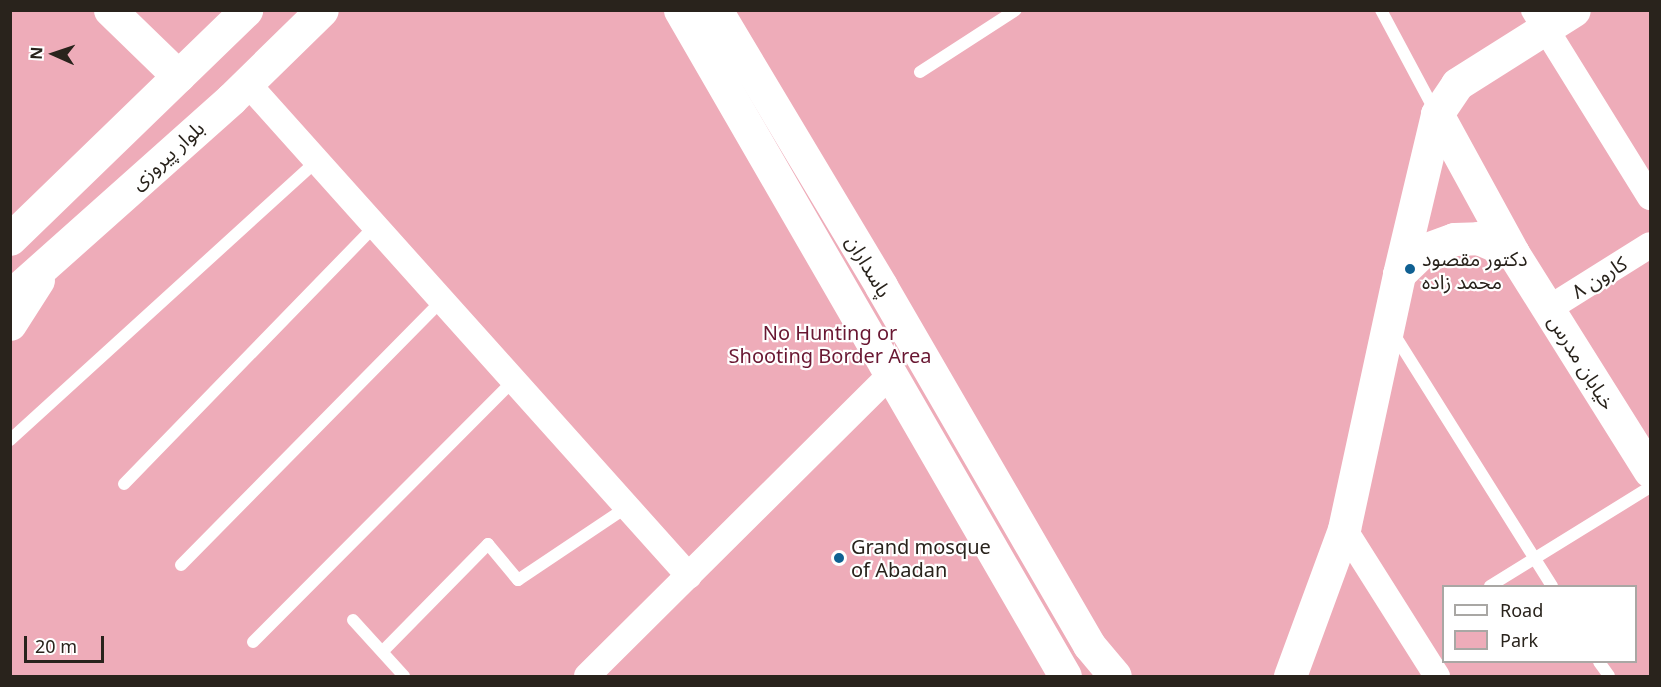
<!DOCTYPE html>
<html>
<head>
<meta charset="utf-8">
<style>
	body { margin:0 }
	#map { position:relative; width:1661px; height:687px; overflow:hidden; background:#f7e7d2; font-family:"Noto Sans","Noto Sans Arabic",sans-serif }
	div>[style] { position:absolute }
	.green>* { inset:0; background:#eeacb9 }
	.lane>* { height:12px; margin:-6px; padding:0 6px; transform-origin:6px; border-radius:6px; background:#fff }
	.street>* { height:26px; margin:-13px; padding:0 13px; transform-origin:13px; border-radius:13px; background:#fff }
	.secondary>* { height:33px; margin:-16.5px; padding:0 16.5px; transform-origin:16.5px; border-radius:16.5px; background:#fff }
	.primary>* { height:33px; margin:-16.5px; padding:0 16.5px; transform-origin:16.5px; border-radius:16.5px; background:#fff }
	.dots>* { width:16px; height:16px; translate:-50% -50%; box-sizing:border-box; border:3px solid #fff; border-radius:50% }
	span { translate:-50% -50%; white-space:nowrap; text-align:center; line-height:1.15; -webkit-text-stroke:4.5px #fff; paint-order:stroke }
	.street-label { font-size:20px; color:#29231c }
	.poi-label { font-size:20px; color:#29231c }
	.left { translate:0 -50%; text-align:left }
	.park-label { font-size:20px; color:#691732 }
	.frame { position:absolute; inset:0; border:12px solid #29231c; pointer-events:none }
	.legend { position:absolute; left:1442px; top:585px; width:195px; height:78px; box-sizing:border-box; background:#fff; border:2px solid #a9a7a4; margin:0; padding:8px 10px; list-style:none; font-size:18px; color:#29231c }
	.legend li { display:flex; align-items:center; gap:12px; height:30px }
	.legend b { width:30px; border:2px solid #a9a7a4 }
	.north { position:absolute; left:24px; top:24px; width:60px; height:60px; -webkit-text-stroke:4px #fff; paint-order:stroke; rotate:273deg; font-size:16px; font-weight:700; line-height:24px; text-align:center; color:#29231c }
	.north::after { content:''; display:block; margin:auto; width:21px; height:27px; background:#29231c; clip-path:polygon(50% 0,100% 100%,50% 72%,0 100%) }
	.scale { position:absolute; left:24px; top:636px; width:80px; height:27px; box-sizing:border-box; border:3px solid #29231c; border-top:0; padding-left:8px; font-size:18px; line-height:21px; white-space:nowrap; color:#29231c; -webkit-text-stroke:4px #fff; paint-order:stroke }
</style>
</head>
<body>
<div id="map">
	<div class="green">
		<div style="clip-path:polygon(evenodd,10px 11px,1650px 11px,1650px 676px,11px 676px,10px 11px,1444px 586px,1636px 586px,1636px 662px,1444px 662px,1444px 586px)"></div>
	</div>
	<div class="lane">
		<div style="left:1381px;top:10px;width:115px;rotate:61.9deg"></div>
		<div style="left:920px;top:72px;width:114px;rotate:-32.9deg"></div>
		<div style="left:1392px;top:331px;width:301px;rotate:57.9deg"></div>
		<div style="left:10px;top:440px;width:415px;rotate:-42.3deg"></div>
		<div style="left:124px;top:484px;width:360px;rotate:-45.8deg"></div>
		<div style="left:181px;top:565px;width:372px;rotate:-45.4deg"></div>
		<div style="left:1490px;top:586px;width:188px;rotate:-31.7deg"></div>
		<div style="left:353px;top:620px;width:76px;rotate:47.7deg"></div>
		<div style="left:253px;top:642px;width:370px;rotate:-45.1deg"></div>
		<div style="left:383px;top:651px;width:150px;rotate:-45.5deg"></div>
		<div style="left:488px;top:544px;width:47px;rotate:50.2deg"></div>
		<div style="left:518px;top:580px;width:131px;rotate:-33.8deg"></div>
		<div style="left:1599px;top:662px;width:17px;rotate:54deg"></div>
	</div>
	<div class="street">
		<div style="left:1534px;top:10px;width:220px;rotate:58.2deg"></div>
		<div style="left:247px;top:83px;width:662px;rotate:48.12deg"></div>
		<div style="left:1548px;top:309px;width:120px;rotate:-32.1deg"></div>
		<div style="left:1344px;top:529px;width:174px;rotate:57.7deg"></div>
		<div style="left:587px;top:676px;width:430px;rotate:-44.8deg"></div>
	</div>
	<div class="secondary">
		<div style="left:110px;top:10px;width:95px;rotate:44.1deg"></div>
		<div style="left:680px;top:10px;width:769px;rotate:59.97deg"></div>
		<div style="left:716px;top:10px;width:322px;rotate:59.1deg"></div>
		<div style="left:881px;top:286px;width:415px;rotate:59.9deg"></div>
		<div style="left:1089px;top:645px;width:40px;rotate:50deg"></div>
		<div style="left:1437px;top:114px;width:158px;rotate:61.3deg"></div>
		<div style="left:1513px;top:253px;width:257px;rotate:57.9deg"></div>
		<div style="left:1399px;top:274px;width:35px;rotate:-44deg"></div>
		<div style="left:1424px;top:250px;width:32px;rotate:-20deg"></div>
		<div style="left:1454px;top:239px;width:24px;rotate:-2deg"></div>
		<div style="left:1478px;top:238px;width:38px;rotate:23deg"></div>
		<div style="left:1290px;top:676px;width:157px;rotate:-69.8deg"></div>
		<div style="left:1344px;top:529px;width:261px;rotate:-77.8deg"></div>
		<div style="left:1399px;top:274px;width:164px;rotate:-76.6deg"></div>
		<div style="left:1437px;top:114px;width:36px;rotate:-56deg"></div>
		<div style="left:1457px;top:84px;width:138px;rotate:-32.3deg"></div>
	</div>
	<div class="primary">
		<div style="left:10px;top:239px;width:329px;rotate:-44.1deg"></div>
		<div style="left:10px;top:296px;width:296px;rotate:-41.7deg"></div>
		<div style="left:231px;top:99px;width:127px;rotate:-44.4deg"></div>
		<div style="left:10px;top:324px;width:52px;rotate:-57.5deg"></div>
	</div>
	<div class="dots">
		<div style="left:1410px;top:269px;background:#0f6092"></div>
		<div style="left:839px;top:558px;background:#0f6092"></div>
	</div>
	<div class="street-label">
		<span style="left:167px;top:155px;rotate:-42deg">بلوار پیروزی</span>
		<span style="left:869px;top:266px;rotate:59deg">پاسداران</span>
		<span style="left:1599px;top:277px;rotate:-32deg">کارون ۸</span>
		<span style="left:1582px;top:362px;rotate:58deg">خیابان مدرس</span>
	</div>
	<div class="poi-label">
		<span class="left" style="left:1422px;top:270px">دكتور مقصود<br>محمد زاده</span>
		<span class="left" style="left:851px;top:558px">Grand mosque<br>of Abadan</span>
	</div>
	<div class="park-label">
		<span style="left:830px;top:344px">No Hunting or<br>Shooting Border Area</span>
	</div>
	<div class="frame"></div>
	<ul class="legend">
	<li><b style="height:8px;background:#fff"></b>Road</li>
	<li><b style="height:16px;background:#eeacb9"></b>Park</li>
	</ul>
	<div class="north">N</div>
	<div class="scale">20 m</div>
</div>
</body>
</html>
